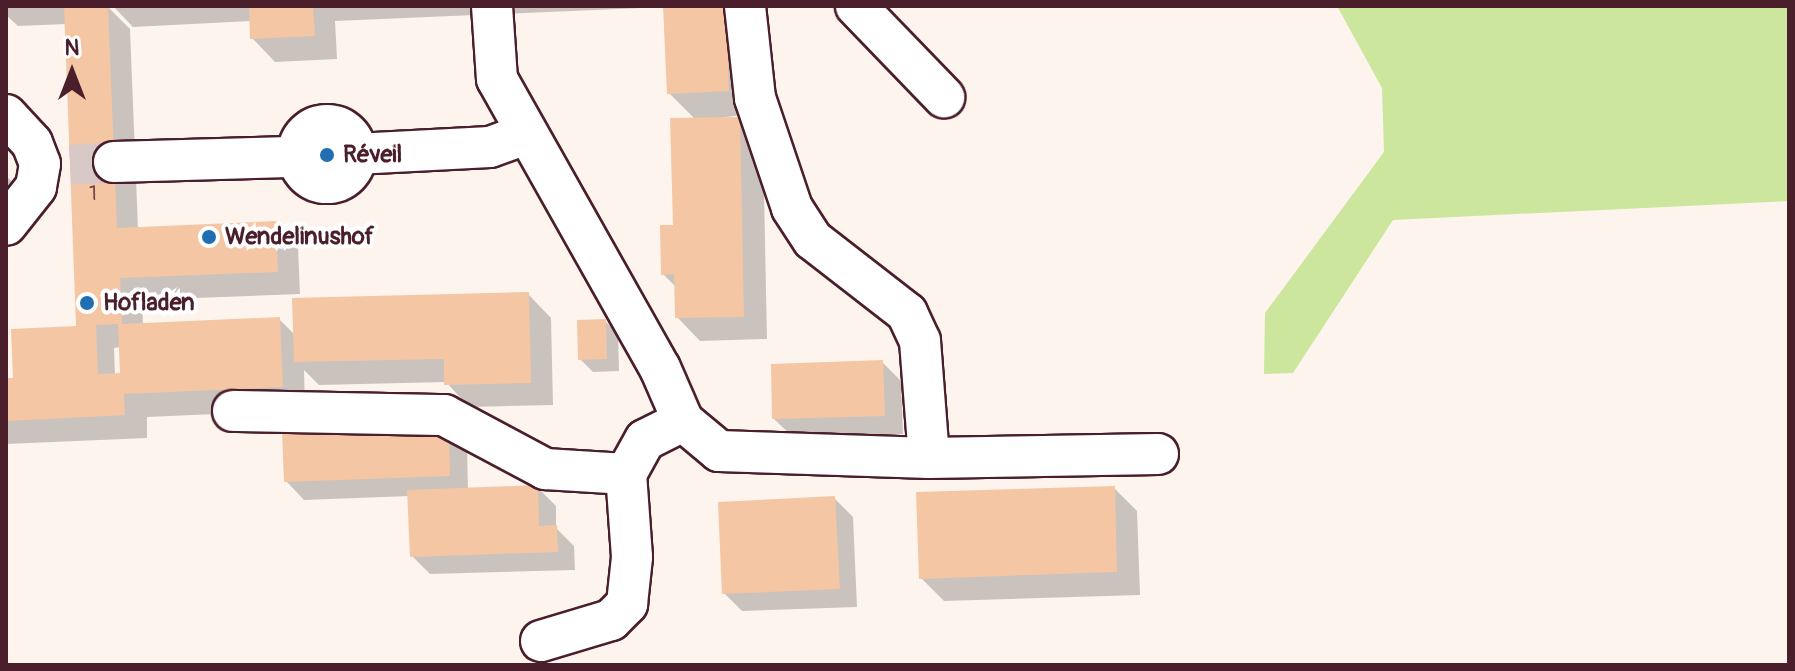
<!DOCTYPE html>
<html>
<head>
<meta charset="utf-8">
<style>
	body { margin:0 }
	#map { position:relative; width:1795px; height:671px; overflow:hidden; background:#fdf4ed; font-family:Pangolin,sans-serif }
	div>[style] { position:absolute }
	.green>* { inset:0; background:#cce69d }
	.shadow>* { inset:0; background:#0003 }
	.building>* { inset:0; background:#f4c6a3 }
	.minor-tunnel>* { height:40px; margin-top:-20px; transform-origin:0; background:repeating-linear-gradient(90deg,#d9c9c6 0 40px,transparent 0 60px) }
	.roads { filter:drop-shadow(2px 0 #4a1f2b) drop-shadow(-2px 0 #4a1f2b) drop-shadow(0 2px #4a1f2b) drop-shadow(0 -2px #4a1f2b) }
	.minor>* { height:40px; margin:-20px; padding:0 20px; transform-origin:20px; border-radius:20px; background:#fff }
	.minor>.ring { margin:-20px; padding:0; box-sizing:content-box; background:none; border:40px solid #fff; border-radius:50% }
	.dots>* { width:22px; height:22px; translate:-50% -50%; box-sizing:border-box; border:4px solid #fff; border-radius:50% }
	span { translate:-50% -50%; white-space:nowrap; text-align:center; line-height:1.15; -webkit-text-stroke:8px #fff; paint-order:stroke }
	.number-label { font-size:20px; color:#744949 }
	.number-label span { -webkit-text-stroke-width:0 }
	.poi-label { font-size:24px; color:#4a1f2b; font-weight:700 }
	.left { translate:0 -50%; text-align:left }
	.frame { position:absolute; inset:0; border:8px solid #4a1f2b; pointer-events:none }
	.north { position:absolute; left:32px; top:32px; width:80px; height:80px; -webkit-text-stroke:6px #fff; paint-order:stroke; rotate:0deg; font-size:22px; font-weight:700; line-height:32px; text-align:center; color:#4a1f2b }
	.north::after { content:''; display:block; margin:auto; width:28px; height:36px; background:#4a1f2b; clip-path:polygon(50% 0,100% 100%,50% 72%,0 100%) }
</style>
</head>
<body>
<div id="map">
	<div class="green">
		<div style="clip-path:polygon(1337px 6px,1789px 6px,1789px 201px,1393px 220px,1293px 373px,1264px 374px,1265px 313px,1384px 152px,1382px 88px)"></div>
	</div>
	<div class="shadow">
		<div style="clip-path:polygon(evenodd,6px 6px,107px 6px,130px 29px,138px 229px,275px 223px,298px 247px,300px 294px,142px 300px,143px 325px,279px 319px,295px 335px,528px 294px,551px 318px,553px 405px,469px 407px,446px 382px,319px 385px,304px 370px,305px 410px,147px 417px,147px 438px,6px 444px,6px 380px,15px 380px,78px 328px,67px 24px,18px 26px,6px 15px,6px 6px,121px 347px,122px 375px,115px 375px,114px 348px,121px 347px)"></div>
		<div style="clip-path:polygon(113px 6px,747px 6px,752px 114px,709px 119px,739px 119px,763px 142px,767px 339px,700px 341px,677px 317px,676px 287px,663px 274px,696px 120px,669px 93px,665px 7px,335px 21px,337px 59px,275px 62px,252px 38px,251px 21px,133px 27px)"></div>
		<div style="clip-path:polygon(6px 176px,22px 191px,6px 209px)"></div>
		<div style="clip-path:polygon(605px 321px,618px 334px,619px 371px,593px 372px,580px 359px)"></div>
		<div style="clip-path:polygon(882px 362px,901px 381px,903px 434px,793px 437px,774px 419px)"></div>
		<div style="clip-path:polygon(448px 427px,467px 446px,468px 490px,537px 487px,556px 506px,556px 528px,574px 546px,575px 570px,430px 574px,412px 556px,410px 496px,304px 500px,286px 481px)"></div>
		<div style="clip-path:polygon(1114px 488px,1137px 511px,1140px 595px,944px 601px,921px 578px)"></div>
		<div style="clip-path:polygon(834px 498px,853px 517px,857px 607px,742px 611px,724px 593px)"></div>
	</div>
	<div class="building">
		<div style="clip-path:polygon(evenodd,64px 6px,108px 6px,117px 228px,276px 221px,278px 272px,120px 278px,122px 324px,280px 317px,283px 387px,124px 394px,125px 415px,6px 421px,6px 378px,13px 378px,11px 329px,76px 326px,64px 6px,118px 324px,120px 373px,98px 374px,96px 325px,118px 324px)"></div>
		<div style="clip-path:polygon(249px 6px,313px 6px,315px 36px,250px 39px)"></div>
		<div style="clip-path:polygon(663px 6px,726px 6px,729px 91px,667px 94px)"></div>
		<div style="clip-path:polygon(740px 117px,744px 317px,675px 318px,674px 274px,661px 275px,660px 225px,673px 225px,670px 118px)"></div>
		<div style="clip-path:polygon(529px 292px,531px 383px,444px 385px,444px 359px,294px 362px,292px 298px)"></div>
		<div style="clip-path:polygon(606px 319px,607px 359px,578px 360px,577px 320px)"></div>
		<div style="clip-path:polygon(883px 360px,885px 416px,772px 419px,771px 364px)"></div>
		<div style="clip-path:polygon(449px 425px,450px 476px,284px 482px,282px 431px)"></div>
		<div style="clip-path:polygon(538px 485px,539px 526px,557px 525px,558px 552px,410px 557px,407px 490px)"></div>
		<div style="clip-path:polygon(1115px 486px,1117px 572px,919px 579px,916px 492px)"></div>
		<div style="clip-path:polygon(835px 496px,840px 589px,722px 594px,718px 502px)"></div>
	</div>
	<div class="minor-tunnel">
		<div style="left:70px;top:165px;width:44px;rotate:-3.9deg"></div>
	</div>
	<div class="roads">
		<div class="minor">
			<div style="left:492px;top:6px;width:73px;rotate:86.1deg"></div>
			<div style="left:497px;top:79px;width:332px;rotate:60.6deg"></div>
			<div style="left:660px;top:368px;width:58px;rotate:66.5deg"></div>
			<div style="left:683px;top:421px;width:47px;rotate:39.8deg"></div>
			<div style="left:719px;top:451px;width:210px;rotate:1.9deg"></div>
			<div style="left:929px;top:458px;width:229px;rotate:-1deg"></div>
			<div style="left:745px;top:6px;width:93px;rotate:83.8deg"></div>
			<div style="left:755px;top:98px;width:116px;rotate:71.4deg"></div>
			<div style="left:792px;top:208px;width:38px;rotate:57deg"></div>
			<div style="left:813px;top:240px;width:119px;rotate:37.8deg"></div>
			<div style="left:907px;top:313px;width:31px;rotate:65deg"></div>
			<div style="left:920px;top:341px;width:117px;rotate:85.6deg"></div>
			<div style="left:856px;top:6px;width:127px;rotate:46deg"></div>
			<div style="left:6px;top:115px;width:38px;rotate:47deg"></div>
			<div style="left:32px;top:143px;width:22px;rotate:69deg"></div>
			<div style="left:40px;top:164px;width:23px;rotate:100deg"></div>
			<div style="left:36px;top:187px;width:48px;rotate:128.3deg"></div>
			<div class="ring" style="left:298px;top:125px;width:18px;height:18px"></div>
			<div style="left:355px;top:154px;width:135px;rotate:-3deg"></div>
			<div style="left:490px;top:147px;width:37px;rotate:-20deg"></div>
			<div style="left:114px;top:162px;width:184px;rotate:-1.6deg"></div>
			<div style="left:233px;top:411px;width:211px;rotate:1.1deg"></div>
			<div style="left:444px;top:415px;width:115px;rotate:28.1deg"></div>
			<div style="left:545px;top:469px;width:81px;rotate:3.5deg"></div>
			<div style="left:541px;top:641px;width:73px;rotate:-16.7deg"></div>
			<div style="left:611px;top:620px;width:23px;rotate:-45deg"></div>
			<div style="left:627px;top:604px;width:47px;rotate:-83.9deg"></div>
			<div style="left:632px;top:557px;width:83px;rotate:-94.1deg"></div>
			<div style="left:626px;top:474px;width:39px;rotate:-61deg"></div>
			<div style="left:645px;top:440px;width:42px;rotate:-26.6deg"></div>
		</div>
	</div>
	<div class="dots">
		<div style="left:327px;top:155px;background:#1f6fb2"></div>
		<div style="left:209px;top:237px;background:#1f6fb2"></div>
		<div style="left:87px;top:303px;background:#1f6fb2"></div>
	</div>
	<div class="number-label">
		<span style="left:93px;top:193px">1</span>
	</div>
	<div class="poi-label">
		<span class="left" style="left:343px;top:155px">Réveil</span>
		<span class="left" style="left:225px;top:237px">Wendelinushof</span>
		<span class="left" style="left:103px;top:303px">Hofladen</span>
	</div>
	<div class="frame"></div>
	<div class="north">N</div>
</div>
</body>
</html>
